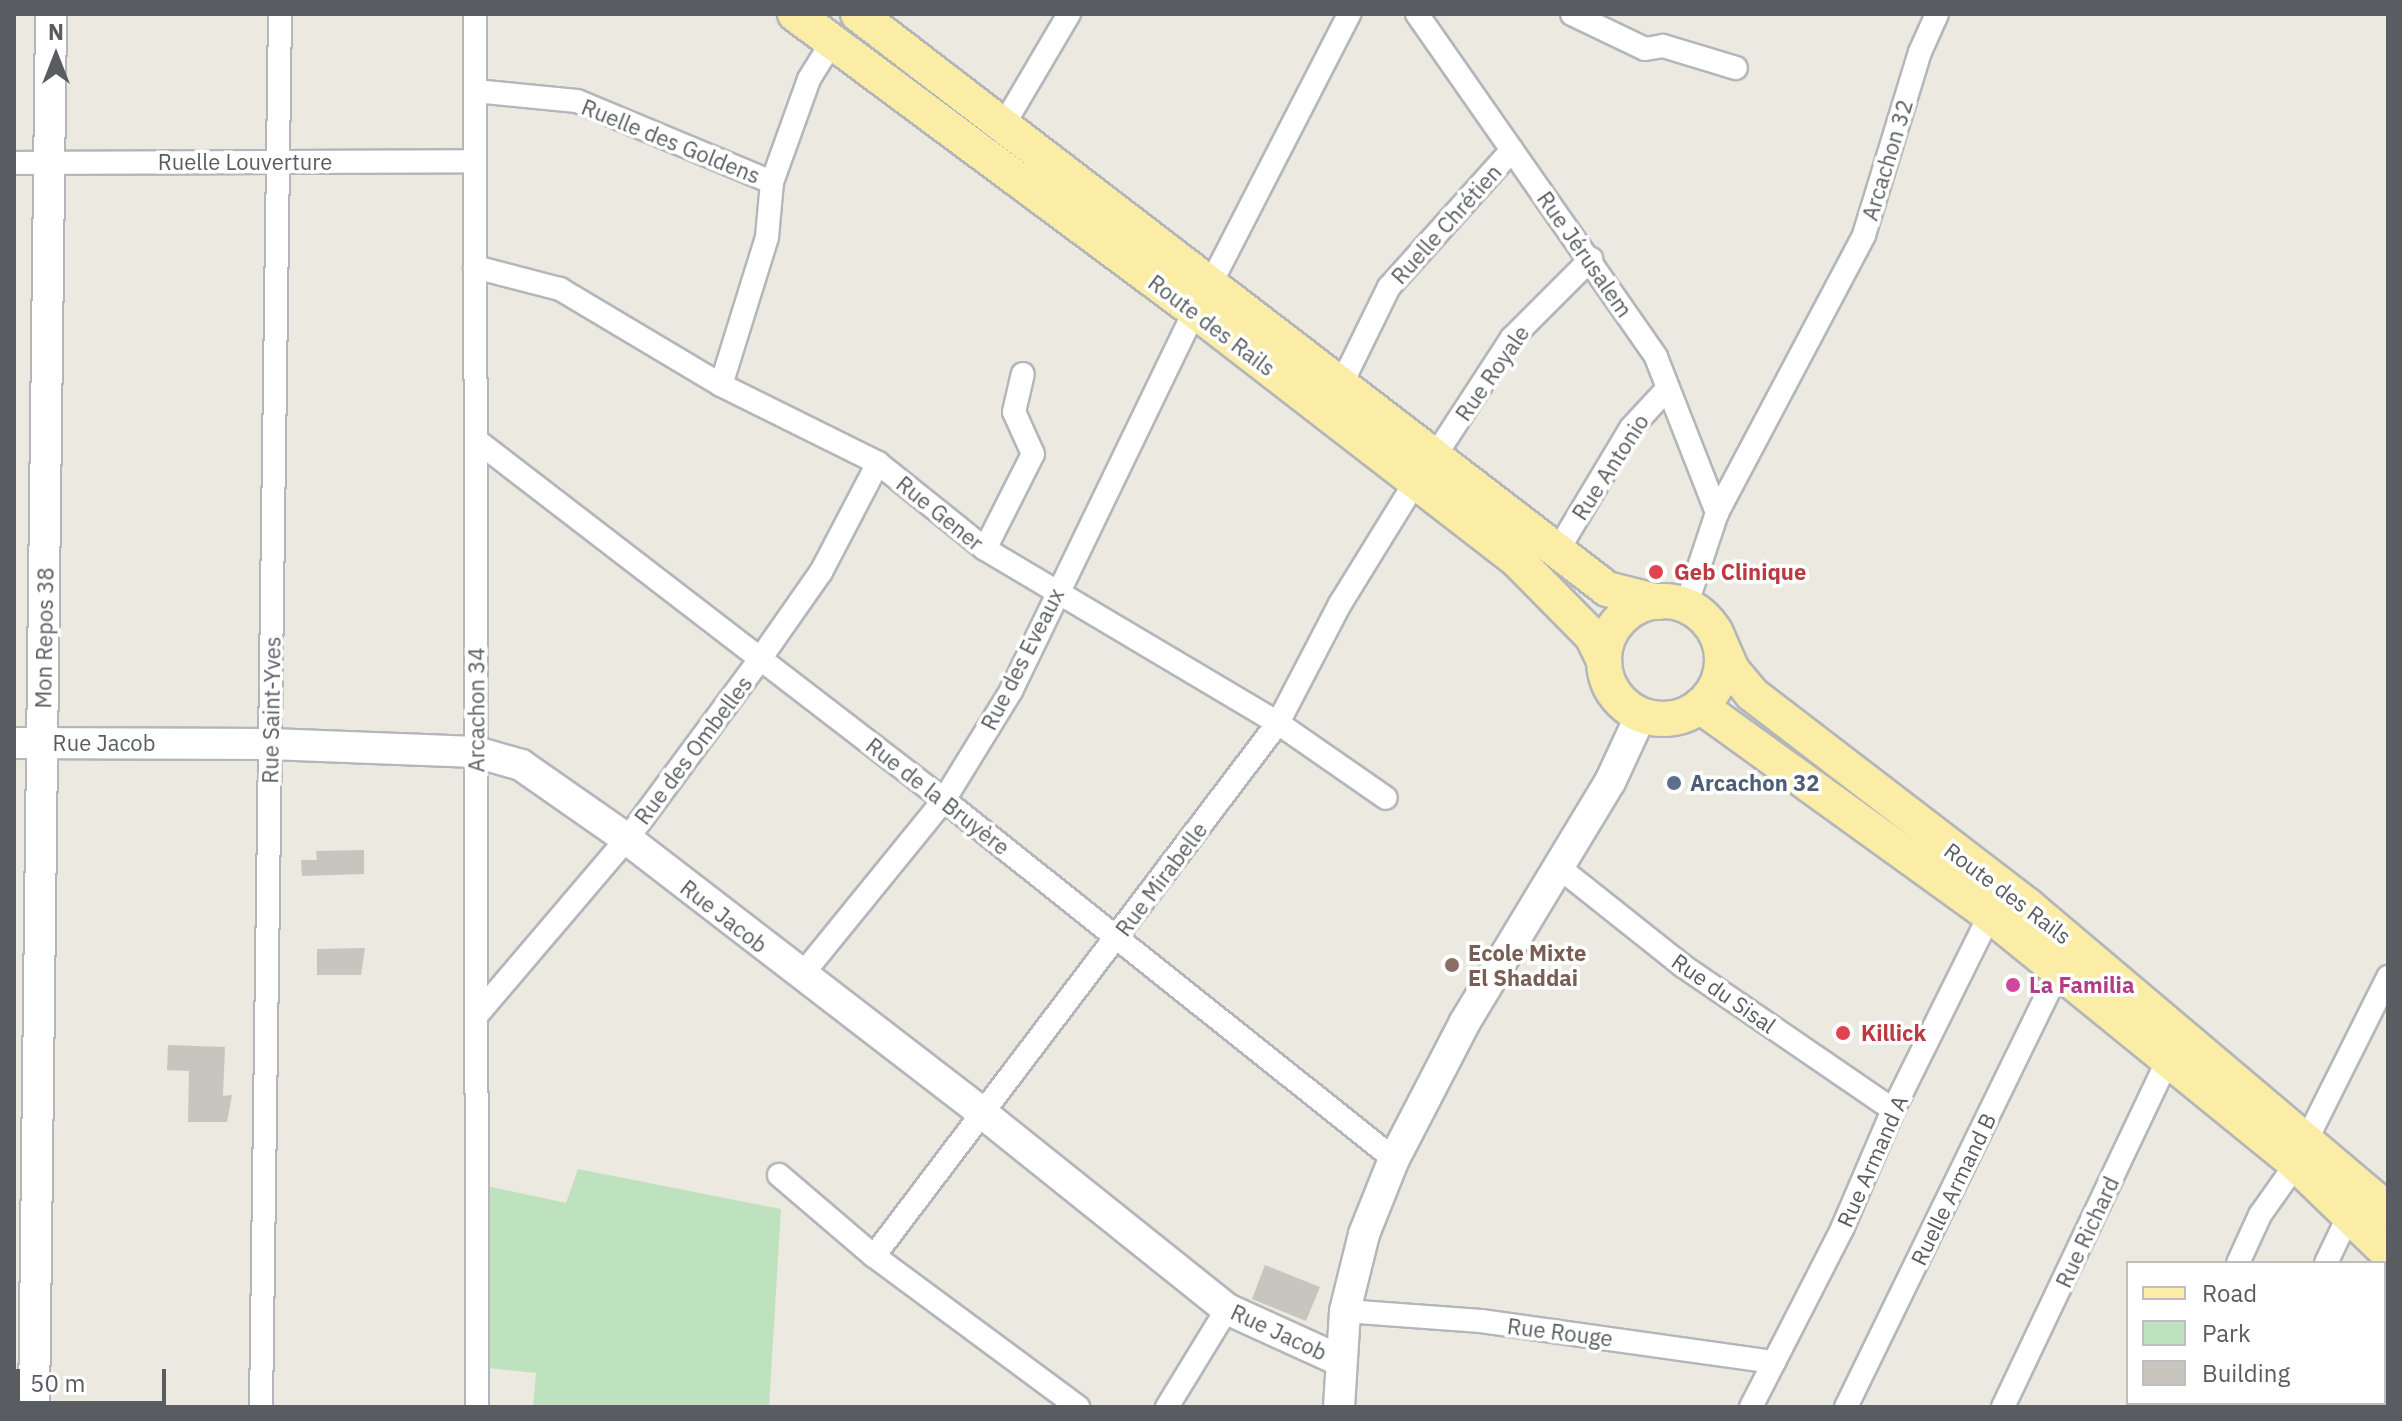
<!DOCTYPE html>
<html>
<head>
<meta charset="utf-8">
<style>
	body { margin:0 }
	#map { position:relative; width:2402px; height:1421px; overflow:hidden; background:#ebe9e0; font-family:"IBM Plex Sans",sans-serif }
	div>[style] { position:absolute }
	.green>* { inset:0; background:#bde2bd }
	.building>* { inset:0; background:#c8c5bf }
	.roads { filter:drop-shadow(2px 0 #b3b6ba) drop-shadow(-2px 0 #b3b6ba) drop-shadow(0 2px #b3b6ba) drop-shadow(0 -2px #b3b6ba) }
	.street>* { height:22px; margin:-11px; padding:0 11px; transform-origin:11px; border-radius:11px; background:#fff }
	.secondary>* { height:30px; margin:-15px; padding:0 15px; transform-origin:15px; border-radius:15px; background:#fff }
	.primary>* { height:34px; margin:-17px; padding:0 17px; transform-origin:17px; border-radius:17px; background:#fbeda5 }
	.primary>.ring { margin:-17px; padding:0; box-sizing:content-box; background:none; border:34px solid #fbeda5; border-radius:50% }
	.dots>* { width:22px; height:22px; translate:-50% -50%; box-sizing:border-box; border:4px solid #fff; border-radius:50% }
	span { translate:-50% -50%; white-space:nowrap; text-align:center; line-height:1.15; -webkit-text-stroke:7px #fff; paint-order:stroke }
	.street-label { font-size:22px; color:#595c60 }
	.health-label { font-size:22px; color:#be3a42; font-weight:700 }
	.left { translate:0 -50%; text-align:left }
	.service-label { font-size:22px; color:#4e5e75; font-weight:700 }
	.education-label { font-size:22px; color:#785e54; font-weight:700 }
	.hotel-label { font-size:22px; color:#b23c85; font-weight:700 }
	.frame { position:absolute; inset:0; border:16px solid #595c60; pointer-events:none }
	.legend { position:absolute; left:2126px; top:1261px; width:260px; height:144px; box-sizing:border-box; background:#fff; border:2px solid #bdbebf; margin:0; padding:10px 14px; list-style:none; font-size:24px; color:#595c60 }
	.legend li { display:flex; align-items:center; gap:16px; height:40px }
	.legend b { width:40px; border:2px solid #bdbebf }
	.north { position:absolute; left:16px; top:16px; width:80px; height:80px; -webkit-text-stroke:6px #fff; paint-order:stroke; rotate:0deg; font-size:22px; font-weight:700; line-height:32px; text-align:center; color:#595c60 }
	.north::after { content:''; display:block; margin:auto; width:28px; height:36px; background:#595c60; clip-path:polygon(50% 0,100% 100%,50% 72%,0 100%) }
	.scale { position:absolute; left:16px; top:1369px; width:150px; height:36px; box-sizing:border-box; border:4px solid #595c60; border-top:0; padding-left:10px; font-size:24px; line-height:28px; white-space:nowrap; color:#595c60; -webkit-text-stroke:6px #fff; paint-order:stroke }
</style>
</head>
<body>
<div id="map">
	<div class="green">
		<div style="clip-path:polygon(578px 1169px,781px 1209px,769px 1407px,533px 1407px,536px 1373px,489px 1368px,487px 1186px,566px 1203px)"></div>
	</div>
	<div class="building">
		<div style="clip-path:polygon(364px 850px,364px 874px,302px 876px,301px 860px,317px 860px,316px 851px)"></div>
		<div style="clip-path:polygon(365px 948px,361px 975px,317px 975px,317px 949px)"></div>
		<div style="clip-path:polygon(168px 1045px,225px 1047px,223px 1096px,232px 1095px,227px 1122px,188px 1122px,189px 1071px,167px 1070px)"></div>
		<div style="clip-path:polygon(1265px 1265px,1320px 1287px,1306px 1321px,1252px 1299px)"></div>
	</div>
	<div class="roads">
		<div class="street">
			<div style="left:475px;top:14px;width:1393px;rotate:89.92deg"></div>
			<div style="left:1417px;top:14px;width:418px;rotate:55.1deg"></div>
			<div style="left:1656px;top:357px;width:168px;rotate:68.6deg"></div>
			<div style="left:1572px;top:14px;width:81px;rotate:25.6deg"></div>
			<div style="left:1645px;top:49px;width:18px;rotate:-9deg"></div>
			<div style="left:1663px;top:46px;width:76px;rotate:16.8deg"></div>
			<div style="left:475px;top:91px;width:102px;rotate:5.6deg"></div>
			<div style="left:577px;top:101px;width:211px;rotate:22.6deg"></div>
			<div style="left:1003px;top:126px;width:130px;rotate:-59.5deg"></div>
			<div style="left:14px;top:163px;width:461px;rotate:-0.2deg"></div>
			<div style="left:475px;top:267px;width:88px;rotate:14.5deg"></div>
			<div style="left:560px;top:289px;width:187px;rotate:30.8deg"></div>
			<div style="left:721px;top:385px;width:175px;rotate:26.4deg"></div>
			<div style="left:878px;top:463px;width:137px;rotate:38.8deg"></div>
			<div style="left:985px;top:549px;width:341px;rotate:30.7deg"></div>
			<div style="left:1278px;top:723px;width:131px;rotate:34.8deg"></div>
			<div style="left:1210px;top:285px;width:305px;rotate:-62.8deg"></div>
			<div style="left:721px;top:385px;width:155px;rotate:-72.7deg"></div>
			<div style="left:767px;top:237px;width:55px;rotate:-84.8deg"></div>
			<div style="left:772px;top:182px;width:109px;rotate:-70.2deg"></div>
			<div style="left:809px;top:79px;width:44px;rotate:-58.1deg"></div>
			<div style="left:1340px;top:387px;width:111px;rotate:-63.9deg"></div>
			<div style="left:1389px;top:287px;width:184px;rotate:-48.1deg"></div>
			<div style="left:476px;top:440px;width:590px;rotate:37.57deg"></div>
			<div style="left:944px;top:800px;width:576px;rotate:38.58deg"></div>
			<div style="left:1433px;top:459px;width:145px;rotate:-56.9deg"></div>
			<div style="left:1512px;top:338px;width:112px;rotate:-45deg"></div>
			<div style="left:985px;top:549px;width:106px;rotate:-63.2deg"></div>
			<div style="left:1033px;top:454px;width:46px;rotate:-114.3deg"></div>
			<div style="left:1014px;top:412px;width:39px;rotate:-77deg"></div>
			<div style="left:1558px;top:550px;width:142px;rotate:-59.1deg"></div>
			<div style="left:1631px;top:428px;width:54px;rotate:-47.2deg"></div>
			<div style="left:1686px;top:606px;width:98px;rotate:-71.6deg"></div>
			<div style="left:1717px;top:513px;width:314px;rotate:-62.1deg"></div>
			<div style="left:1864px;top:235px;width:191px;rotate:-73deg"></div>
			<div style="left:1920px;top:52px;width:42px;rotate:-65.9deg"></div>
			<div style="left:1561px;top:869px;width:156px;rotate:38.5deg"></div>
			<div style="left:1683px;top:966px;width:255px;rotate:34.4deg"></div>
			<div style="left:801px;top:976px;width:227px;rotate:-50.9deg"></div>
			<div style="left:944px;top:800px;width:128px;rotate:-58.4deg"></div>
			<div style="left:1011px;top:691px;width:422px;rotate:-64.2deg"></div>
			<div style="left:477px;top:1015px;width:231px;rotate:-49.6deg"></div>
			<div style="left:627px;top:839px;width:224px;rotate:-53.5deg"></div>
			<div style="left:760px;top:659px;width:106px;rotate:-55deg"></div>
			<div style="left:821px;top:572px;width:123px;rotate:-62.4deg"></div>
			<div style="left:2308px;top:1137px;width:179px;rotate:-63.4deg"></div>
			<div style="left:779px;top:1175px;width:125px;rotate:40.5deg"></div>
			<div style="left:874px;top:1256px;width:254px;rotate:36.5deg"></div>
			<div style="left:874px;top:1256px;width:669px;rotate:-52.84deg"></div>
			<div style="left:1278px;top:723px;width:134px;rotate:-62.5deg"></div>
			<div style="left:1340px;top:604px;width:145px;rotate:-58.3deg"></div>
			<div style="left:2238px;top:1263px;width:53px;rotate:-65.4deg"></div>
			<div style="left:2260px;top:1215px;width:62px;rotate:-54.8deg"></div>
			<div style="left:2326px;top:1263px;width:53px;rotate:-64.4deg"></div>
			<div style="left:1345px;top:1311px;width:136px;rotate:4.2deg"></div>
			<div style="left:1481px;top:1321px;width:296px;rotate:8deg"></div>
			<div style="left:261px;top:1407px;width:1393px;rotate:-89.22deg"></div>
			<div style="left:1167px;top:1407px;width:115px;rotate:-58.5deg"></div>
			<div style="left:1751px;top:1407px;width:200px;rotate:-62.9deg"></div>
			<div style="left:1842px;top:1229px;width:129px;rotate:-66.8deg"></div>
			<div style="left:1893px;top:1110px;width:218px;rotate:-63.6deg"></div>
			<div style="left:1846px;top:1407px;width:485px;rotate:-64deg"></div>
			<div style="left:2003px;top:1407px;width:387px;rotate:-64.6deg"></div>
			<div style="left:2171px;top:1407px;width:4px;rotate:-63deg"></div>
			<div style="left:2256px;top:1407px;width:4px;rotate:-63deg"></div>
			<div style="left:2387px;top:1407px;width:2px;rotate:-63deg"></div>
		</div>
		<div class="secondary">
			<div style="left:14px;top:743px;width:256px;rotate:0.2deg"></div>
			<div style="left:270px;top:744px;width:206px;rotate:2.2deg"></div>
			<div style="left:476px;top:752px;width:47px;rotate:16.1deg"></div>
			<div style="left:521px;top:765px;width:129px;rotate:34.9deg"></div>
			<div style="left:627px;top:839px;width:447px;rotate:37.6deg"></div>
			<div style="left:981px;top:1112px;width:315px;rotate:38.7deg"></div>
			<div style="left:1227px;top:1309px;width:123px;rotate:24.5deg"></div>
			<div style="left:34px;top:1407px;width:1393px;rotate:-89.3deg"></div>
			<div style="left:1339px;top:1407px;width:96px;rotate:-86.4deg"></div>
			<div style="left:1345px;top:1311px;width:79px;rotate:-76.1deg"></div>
			<div style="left:1364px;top:1234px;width:81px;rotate:-68.2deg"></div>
			<div style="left:1394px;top:1159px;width:154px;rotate:-62.6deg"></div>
			<div style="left:1465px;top:1022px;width:280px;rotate:-58.9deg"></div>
			<div style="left:1610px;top:782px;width:74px;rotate:-65.2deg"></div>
		</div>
		<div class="primary">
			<div style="left:795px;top:14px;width:498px;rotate:36.6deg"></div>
			<div style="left:1195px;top:311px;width:404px;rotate:37.7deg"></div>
			<div style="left:1515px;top:558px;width:110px;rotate:45.4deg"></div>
			<div style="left:1592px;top:636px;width:28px;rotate:64deg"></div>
			<div style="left:858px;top:14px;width:944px;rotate:37.51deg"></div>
			<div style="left:1607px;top:589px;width:53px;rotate:14.3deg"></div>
			<div class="ring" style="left:1604px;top:601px;width:84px;height:84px"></div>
			<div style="left:1715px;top:631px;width:43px;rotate:66.4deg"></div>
			<div style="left:1732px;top:670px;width:31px;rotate:50deg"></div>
			<div style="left:1752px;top:694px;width:348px;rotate:37.5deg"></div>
			<div style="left:2028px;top:906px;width:471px;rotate:40.2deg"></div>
			<div style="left:1700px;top:706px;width:357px;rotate:35.8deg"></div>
			<div style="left:1990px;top:915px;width:395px;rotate:39.1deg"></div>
			<div style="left:2296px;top:1164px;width:128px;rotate:44.1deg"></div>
		</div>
	</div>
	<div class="dots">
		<div style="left:1656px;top:572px;background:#e0444e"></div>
		<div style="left:1674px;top:783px;background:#5c6f8a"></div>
		<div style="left:1452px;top:965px;background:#8d6e63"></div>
		<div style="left:2013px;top:985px;background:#d1479c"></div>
		<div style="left:1843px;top:1033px;background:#e0444e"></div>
	</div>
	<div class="street-label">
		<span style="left:671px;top:141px;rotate:22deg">Ruelle des Goldens</span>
		<span style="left:1887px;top:160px;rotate:-73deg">Arcachon 32</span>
		<span style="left:245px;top:162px">Ruelle Louverture</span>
		<span style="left:1446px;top:224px;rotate:-48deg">Ruelle Chrétien</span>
		<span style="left:1585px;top:254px;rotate:55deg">Rue Jérusalem</span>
		<span style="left:1212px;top:325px;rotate:37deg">Route des Rails</span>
		<span style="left:1492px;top:373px;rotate:-55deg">Rue Royale</span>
		<span style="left:1610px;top:467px;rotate:-57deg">Rue Antonio</span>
		<span style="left:940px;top:513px;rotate:39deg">Rue Gener</span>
		<span style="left:44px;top:638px;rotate:-89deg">Mon Repos 38</span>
		<span style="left:1022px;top:659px;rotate:-63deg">Rue des Eveaux</span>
		<span style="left:271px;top:710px;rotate:-89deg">Rue Saint-Yves</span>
		<span style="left:476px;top:710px;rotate:-90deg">Arcachon 34</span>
		<span style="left:104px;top:743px">Rue Jacob</span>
		<span style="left:693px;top:750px;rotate:-53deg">Rue des Ombelles</span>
		<span style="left:938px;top:796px;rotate:38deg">Rue de la Bruyère</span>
		<span style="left:1161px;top:879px;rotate:-53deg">Rue Mirabelle</span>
		<span style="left:2008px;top:893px;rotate:37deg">Route des Rails</span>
		<span style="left:724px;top:916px;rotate:38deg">Rue Jacob</span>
		<span style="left:1724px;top:993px;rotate:35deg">Rue du Sisal</span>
		<span style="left:1872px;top:1161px;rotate:-66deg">Rue Armand A</span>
		<span style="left:1953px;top:1189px;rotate:-64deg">Ruelle Armand B</span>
		<span style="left:2087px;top:1232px;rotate:-65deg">Rue Richard</span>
		<span style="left:1279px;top:1332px;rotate:25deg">Rue Jacob</span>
		<span style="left:1560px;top:1332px;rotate:7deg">Rue Rouge</span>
	</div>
	<div class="health-label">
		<span class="left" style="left:1674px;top:572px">Geb Clinique</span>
		<span class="left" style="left:1861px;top:1033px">Killick</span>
	</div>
	<div class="service-label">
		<span class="left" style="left:1690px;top:783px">Arcachon 32</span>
	</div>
	<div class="education-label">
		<span class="left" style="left:1468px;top:965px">Ecole Mixte<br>El Shaddai</span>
	</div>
	<div class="hotel-label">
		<span class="left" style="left:2029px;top:985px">La Familia</span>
	</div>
	<div class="frame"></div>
	<ul class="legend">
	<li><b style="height:10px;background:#fbeda5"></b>Road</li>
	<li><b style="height:22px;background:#bde2bd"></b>Park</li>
	<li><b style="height:22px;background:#c8c5bf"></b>Building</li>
	</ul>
	<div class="north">N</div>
	<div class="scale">50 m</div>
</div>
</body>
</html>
